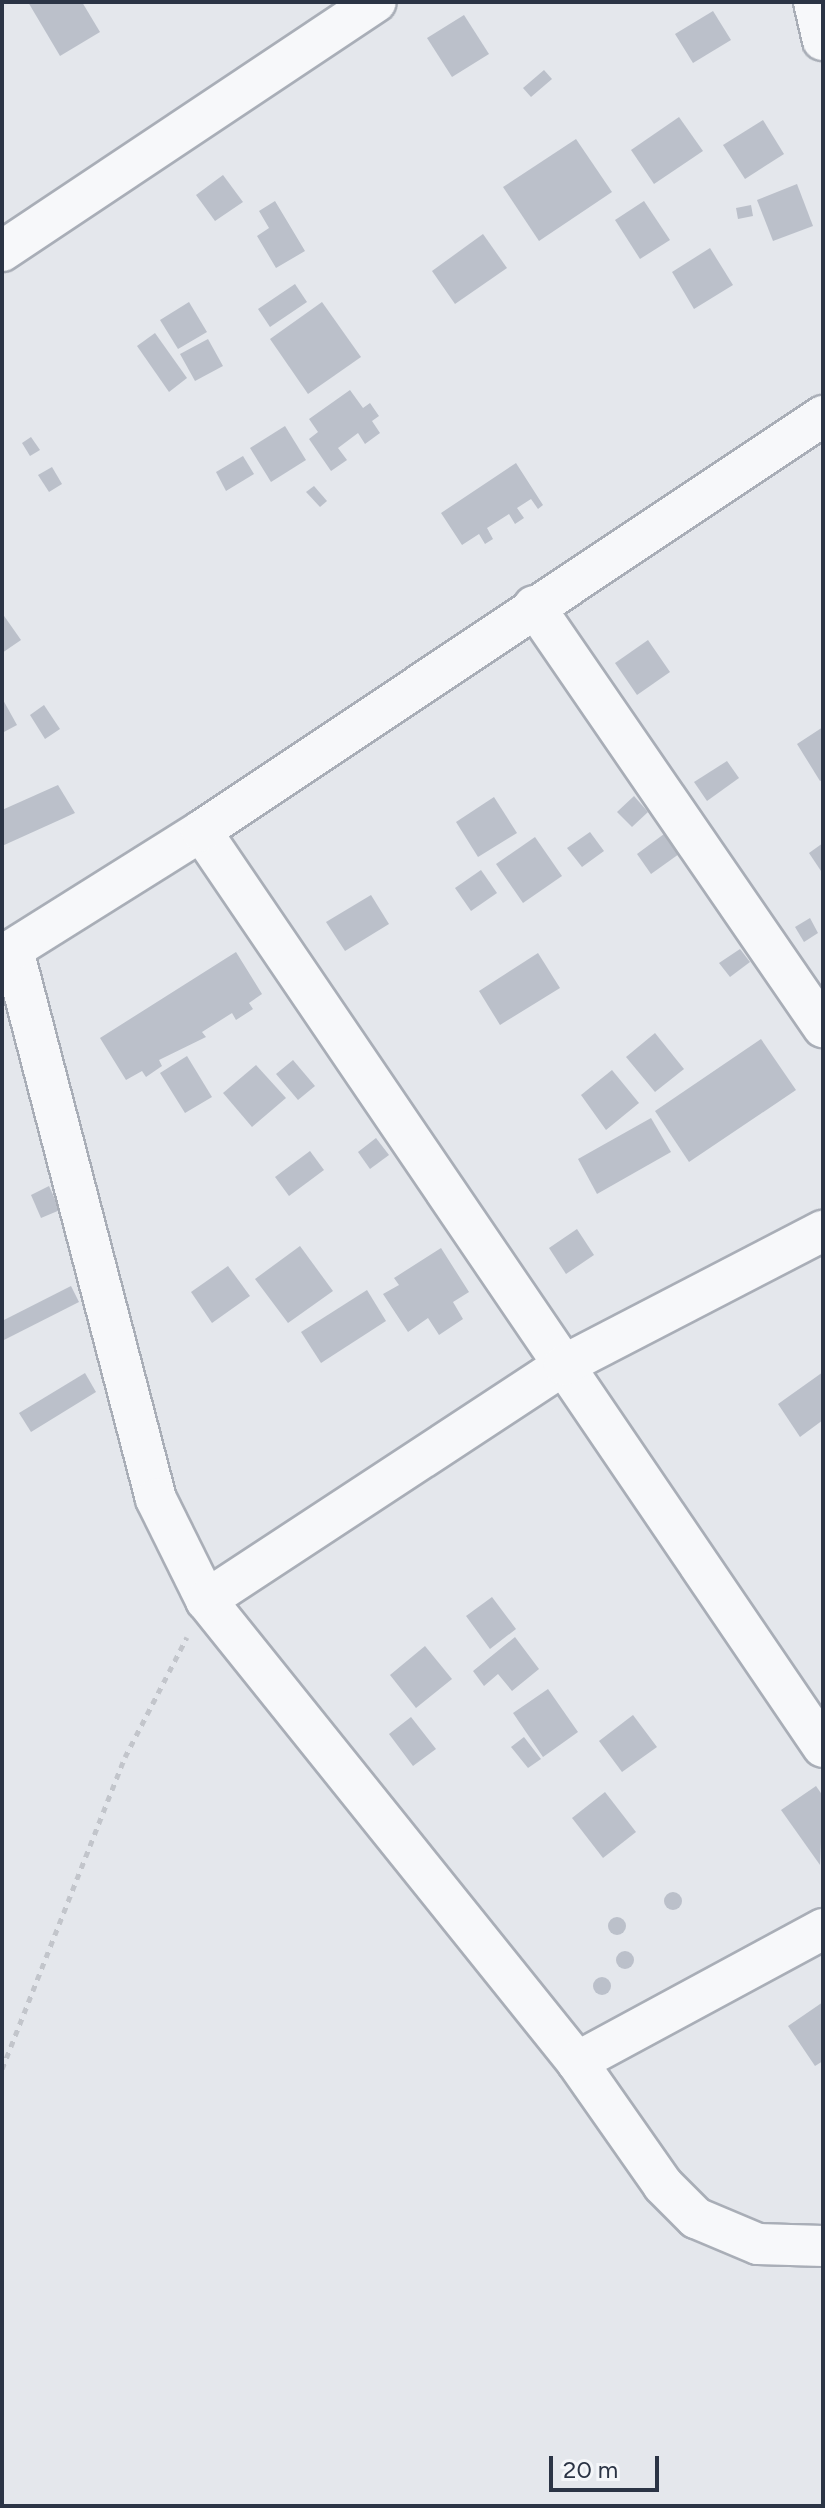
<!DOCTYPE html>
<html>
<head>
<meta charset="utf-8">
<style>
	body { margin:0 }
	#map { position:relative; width:825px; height:2508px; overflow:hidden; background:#e4e7ec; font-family:Figtree,sans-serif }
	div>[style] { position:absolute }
	.building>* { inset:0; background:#bbc0ca }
	.round { border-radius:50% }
	.path>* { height:5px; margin-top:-2.5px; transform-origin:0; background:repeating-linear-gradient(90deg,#c2c5cb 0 6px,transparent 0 12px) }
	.roads { filter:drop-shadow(2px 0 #a9aeb7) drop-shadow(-2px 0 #a9aeb7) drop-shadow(0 2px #a9aeb7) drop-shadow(0 -2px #a9aeb7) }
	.minor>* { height:40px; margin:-20px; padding:0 20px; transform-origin:20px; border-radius:20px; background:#f7f8fa }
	span { translate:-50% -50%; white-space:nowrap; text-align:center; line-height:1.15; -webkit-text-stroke:7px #f4f6f9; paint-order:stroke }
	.frame { position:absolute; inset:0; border:4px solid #2b3445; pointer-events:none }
	.scale { position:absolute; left:549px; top:2456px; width:110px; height:36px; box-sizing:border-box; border:4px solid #2b3445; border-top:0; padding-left:10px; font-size:24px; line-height:28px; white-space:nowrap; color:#2b3445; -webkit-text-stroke:6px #f4f6f9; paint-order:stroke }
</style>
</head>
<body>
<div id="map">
	<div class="building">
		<div style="clip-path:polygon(28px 2px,82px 2px,100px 32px,60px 56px)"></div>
		<div style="clip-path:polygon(713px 11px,731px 40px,693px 63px,675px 34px)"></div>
		<div style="clip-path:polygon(464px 15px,489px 54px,452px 77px,427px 38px)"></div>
		<div style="clip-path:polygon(544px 70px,552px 79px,531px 97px,523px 88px)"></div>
		<div style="clip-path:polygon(679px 117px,703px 151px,654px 184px,631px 150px)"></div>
		<div style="clip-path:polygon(763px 120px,784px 154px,745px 179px,723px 145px)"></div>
		<div style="clip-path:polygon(576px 139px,612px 192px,539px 241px,503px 187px)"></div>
		<div style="clip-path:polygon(223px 175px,243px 202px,215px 221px,196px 195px)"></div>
		<div style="clip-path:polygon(797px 184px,813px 226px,773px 241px,757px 200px)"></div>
		<div style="clip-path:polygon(275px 201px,305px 251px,276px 268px,257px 236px,269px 228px,259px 211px)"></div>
		<div style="clip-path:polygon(644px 201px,670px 240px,640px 259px,615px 220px)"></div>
		<div style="clip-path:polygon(751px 205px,753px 216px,738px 219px,736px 208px)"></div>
		<div style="clip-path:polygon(483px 234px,507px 268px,455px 304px,432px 271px)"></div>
		<div style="clip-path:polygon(710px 248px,733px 285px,694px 309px,672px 272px)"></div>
		<div style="clip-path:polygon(295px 284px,307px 302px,270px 327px,258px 309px)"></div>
		<div style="clip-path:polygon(189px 302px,207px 332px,178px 349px,160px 320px)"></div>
		<div style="clip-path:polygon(322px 302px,361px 357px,308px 394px,270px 339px)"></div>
		<div style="clip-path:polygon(155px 333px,187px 378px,169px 392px,137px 346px)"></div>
		<div style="clip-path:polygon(208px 339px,223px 366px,195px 381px,180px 354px)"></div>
		<div style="clip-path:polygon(350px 390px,363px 408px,370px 403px,379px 416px,372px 421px,380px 433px,365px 444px,358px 433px,338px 448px,347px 460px,331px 471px,309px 439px,318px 432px,309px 419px)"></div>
		<div style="clip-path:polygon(285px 426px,306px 460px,271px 482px,250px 448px)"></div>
		<div style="clip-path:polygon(31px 437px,40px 450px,30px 456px,22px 443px)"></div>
		<div style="clip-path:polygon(243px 456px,254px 474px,226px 491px,216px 472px)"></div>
		<div style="clip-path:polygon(516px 463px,543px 505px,538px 509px,531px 499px,517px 508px,524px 518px,515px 524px,509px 514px,487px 528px,493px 539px,485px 544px,479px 534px,462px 545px,441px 513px)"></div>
		<div style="clip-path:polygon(52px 467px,62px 484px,49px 492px,38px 475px)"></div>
		<div style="clip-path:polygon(314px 486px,327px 501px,320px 507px,306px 492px)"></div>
		<div style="clip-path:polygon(2px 613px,21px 640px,2px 653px)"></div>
		<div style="clip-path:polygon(648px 640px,670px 672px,637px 695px,615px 663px)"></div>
		<div style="clip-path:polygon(2px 698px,17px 725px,2px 733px)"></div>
		<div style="clip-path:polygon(44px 705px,60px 729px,45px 739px,30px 715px)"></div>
		<div style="clip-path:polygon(823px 727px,823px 780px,820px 781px,797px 744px)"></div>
		<div style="clip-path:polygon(727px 761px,739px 778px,707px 801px,694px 782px)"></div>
		<div style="clip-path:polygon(58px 785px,75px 813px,2px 846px,2px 810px)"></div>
		<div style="clip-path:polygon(634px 796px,648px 812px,632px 827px,617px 812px)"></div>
		<div style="clip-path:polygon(494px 797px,517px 833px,478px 857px,456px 822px)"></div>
		<div style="clip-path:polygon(590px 832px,604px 851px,582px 867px,567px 848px)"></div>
		<div style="clip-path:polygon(664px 834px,679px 854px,651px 874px,637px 854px)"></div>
		<div style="clip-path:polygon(535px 837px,562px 876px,523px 903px,496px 864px)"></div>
		<div style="clip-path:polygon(823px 843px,823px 874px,809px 853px)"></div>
		<div style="clip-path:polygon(481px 870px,497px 893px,471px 911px,455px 888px)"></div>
		<div style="clip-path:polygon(371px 895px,389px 924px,345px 951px,326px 922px)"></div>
		<div style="clip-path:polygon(810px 918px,818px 933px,804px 942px,795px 927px)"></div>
		<div style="clip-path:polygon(740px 949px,750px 962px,730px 977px,719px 963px)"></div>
		<div style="clip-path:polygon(236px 952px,262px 994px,249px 1003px,253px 1009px,236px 1020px,232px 1013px,202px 1032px,206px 1037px,159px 1060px,162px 1066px,146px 1077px,142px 1071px,126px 1080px,100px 1038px)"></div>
		<div style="clip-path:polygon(538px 953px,560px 988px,500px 1025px,479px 991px)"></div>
		<div style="clip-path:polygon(655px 1033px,684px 1069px,655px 1092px,626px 1057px)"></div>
		<div style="clip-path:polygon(761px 1039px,796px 1090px,689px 1162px,655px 1111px)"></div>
		<div style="clip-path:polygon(187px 1056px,212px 1097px,185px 1113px,160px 1073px)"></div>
		<div style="clip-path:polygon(293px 1060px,315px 1086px,298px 1100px,276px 1074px)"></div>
		<div style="clip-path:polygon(256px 1065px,286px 1098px,252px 1127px,223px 1093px)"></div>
		<div style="clip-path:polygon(612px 1070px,639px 1103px,606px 1130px,581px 1095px)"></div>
		<div style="clip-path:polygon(651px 1118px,671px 1152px,597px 1194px,578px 1159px)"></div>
		<div style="clip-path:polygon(376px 1138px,389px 1155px,370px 1169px,358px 1152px)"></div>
		<div style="clip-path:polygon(310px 1151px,324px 1170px,289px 1196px,275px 1177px)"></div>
		<div style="clip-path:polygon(49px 1186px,60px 1210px,41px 1218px,31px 1195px)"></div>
		<div style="clip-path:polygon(577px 1229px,594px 1255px,566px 1274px,549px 1248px)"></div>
		<div style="clip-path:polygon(300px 1246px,333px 1291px,288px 1323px,255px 1279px)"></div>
		<div style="clip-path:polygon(441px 1248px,469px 1292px,453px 1302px,463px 1319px,439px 1335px,428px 1318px,408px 1332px,383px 1294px,399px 1285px,394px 1278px)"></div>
		<div style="clip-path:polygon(228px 1266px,250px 1296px,212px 1323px,191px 1292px)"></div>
		<div style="clip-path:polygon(71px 1286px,79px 1302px,2px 1341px,2px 1321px)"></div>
		<div style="clip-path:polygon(367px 1290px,386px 1321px,321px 1363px,301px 1332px)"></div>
		<div style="clip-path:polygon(823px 1372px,823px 1420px,800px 1437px,778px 1404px)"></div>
		<div style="clip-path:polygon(85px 1373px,96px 1392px,31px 1432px,19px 1413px)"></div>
		<div style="clip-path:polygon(492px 1597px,516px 1629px,490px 1649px,466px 1616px)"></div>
		<div style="clip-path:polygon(515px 1637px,539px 1669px,512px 1691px,498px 1674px,484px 1686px,473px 1671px)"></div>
		<div style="clip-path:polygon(425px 1646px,452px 1679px,416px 1708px,390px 1675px)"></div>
		<div style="clip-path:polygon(548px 1689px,578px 1732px,543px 1757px,513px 1713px)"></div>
		<div style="clip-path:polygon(633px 1715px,657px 1747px,622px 1772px,599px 1741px)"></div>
		<div style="clip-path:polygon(411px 1717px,436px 1749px,413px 1766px,389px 1734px)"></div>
		<div style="clip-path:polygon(524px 1737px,541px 1759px,528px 1768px,511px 1747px)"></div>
		<div style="clip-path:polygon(816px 1786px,823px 1796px,820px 1865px,781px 1810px)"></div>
		<div style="clip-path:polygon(605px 1792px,636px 1832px,603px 1858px,572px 1818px)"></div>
		<div class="round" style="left:664px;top:1892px;width:18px;height:18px"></div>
		<div class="round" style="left:608px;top:1917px;width:18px;height:18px"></div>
		<div class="round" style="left:616px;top:1951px;width:18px;height:18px"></div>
		<div class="round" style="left:593px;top:1977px;width:18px;height:18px"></div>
		<div style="clip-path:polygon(823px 2002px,823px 2061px,815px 2066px,788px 2026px)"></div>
	</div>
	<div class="path">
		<div style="left:2px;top:2069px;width:335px;rotate:-68.5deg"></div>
		<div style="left:125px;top:1757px;width:135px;rotate:-62.7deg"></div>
	</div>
	<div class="roads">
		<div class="minor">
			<div style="left:814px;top:2px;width:39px;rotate:77deg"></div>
			<div style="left:2px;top:251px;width:449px;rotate:-33.7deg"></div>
			<div style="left:534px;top:606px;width:511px;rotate:55.53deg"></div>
			<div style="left:201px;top:831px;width:1107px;rotate:55.82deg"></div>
			<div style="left:13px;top:950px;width:567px;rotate:75.4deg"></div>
			<div style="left:156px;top:1499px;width:113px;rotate:63.7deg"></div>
			<div style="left:206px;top:1600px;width:593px;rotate:51.23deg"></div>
			<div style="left:577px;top:2062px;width:150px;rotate:55deg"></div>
			<div style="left:663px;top:2185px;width:47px;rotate:45deg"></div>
			<div style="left:696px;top:2218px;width:67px;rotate:22.8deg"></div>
			<div style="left:758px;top:2244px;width:65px;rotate:1.8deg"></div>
			<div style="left:2px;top:956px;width:235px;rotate:-32.1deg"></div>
			<div style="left:201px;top:831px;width:748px;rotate:-33.71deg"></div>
			<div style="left:206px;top:1600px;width:428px;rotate:-33.3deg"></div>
			<div style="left:564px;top:1365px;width:292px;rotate:-27.4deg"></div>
			<div style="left:577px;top:2062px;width:280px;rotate:-28.4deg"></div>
		</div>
	</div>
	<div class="frame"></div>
	<div class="scale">20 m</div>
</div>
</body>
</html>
